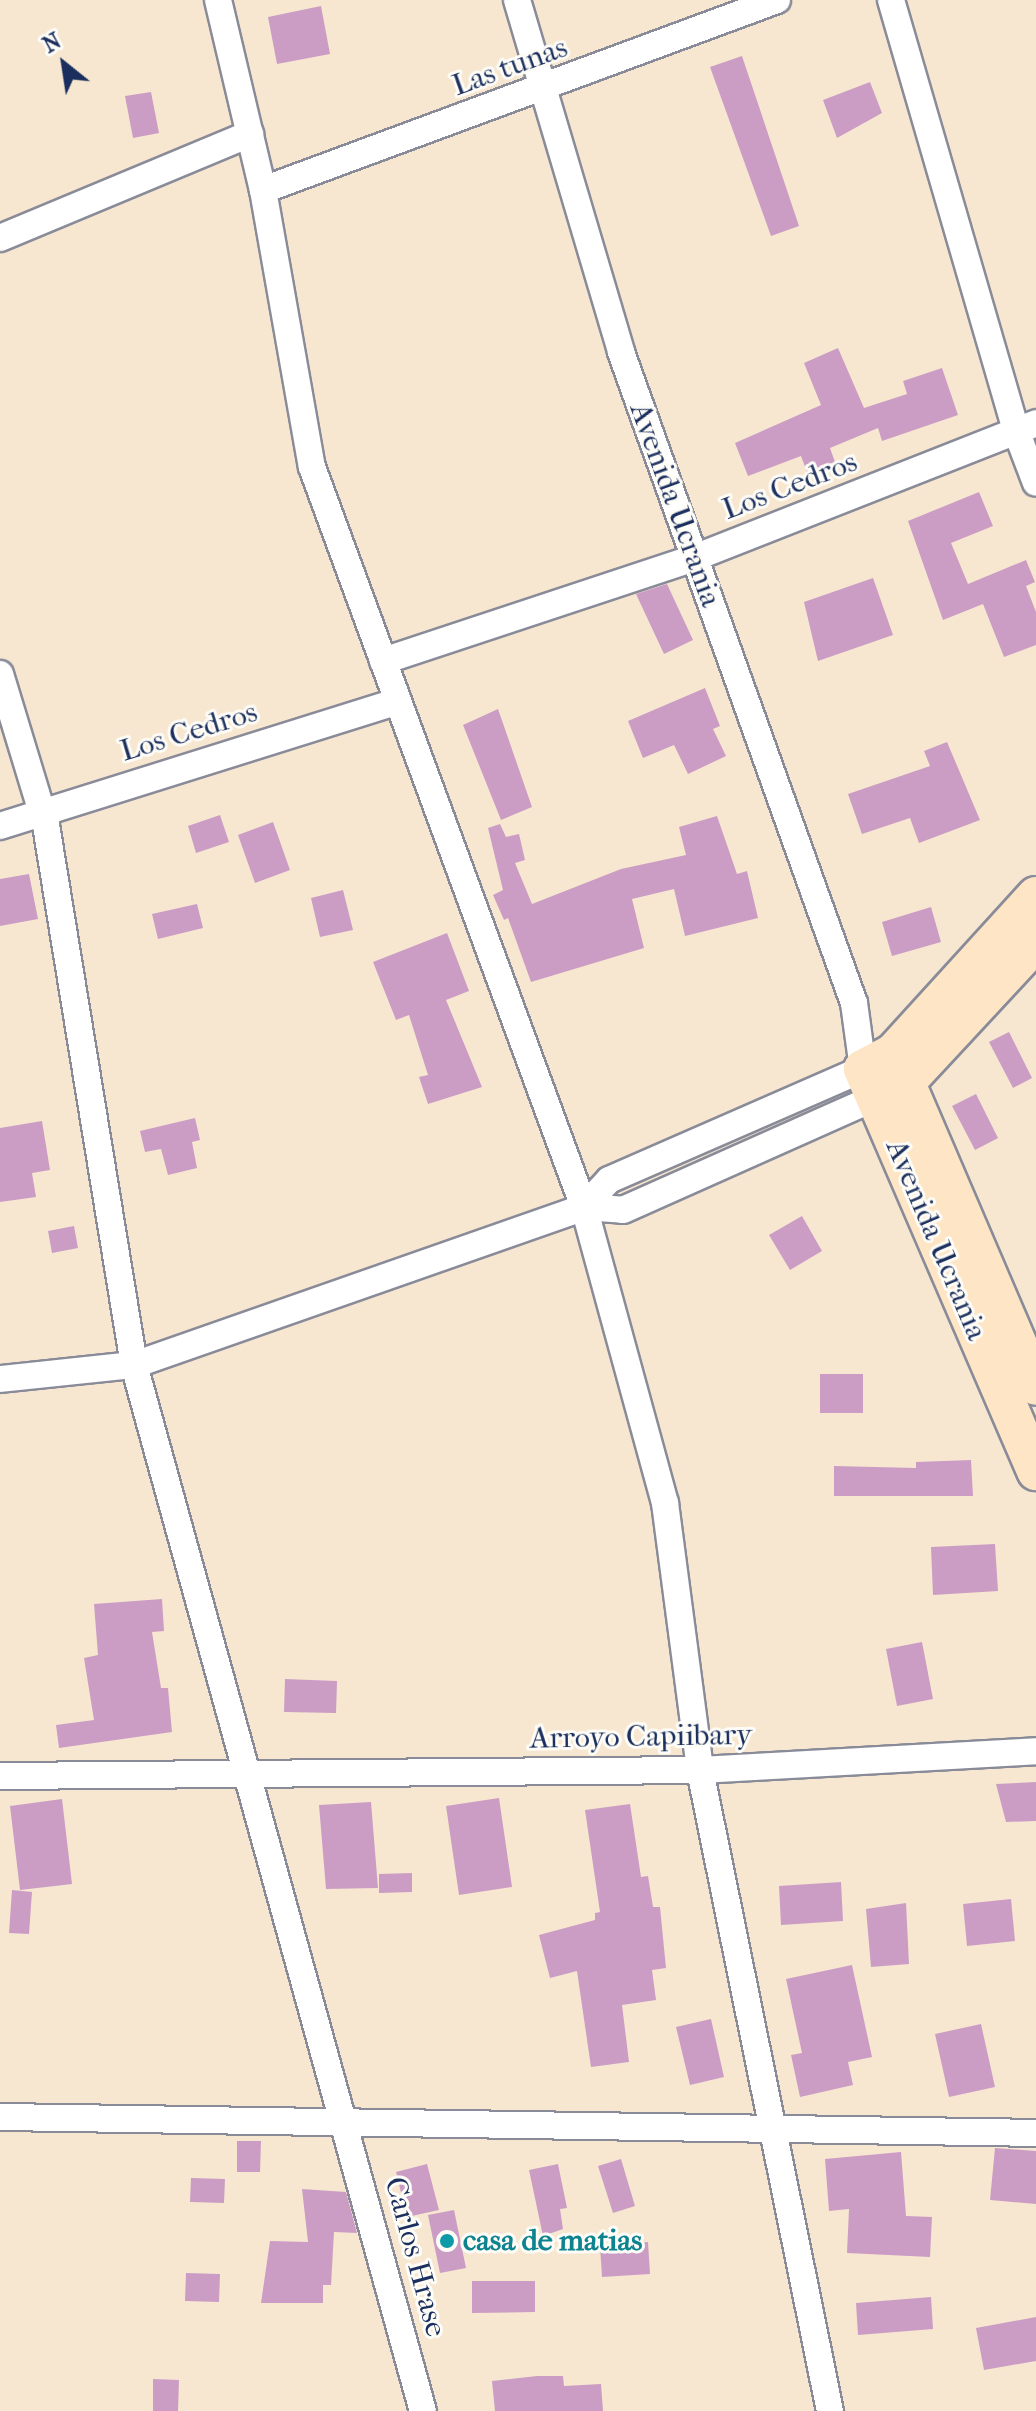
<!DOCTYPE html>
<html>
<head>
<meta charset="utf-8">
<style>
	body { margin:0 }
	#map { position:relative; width:1036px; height:2411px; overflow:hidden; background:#f7e7d1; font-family:"IM FELL French Canon",serif }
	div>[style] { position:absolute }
	.building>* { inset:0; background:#cb9dc5 }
	.roads { filter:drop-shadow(2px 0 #898b98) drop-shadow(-2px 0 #898b98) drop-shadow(0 2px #898b98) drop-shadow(0 -2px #898b98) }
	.street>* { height:26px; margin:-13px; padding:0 13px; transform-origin:13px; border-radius:13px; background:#fff }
	.secondary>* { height:38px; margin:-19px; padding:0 19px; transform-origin:19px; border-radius:19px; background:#fde5c5 }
	.dots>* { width:22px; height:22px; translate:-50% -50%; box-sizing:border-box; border:4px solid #fdfcf7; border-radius:50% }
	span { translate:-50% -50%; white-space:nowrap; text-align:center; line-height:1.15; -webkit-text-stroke:6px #fdfcf7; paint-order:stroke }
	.street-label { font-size:30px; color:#1b2f5e }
	.culture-label { font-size:30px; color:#0d838f; font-weight:700 }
	.left { translate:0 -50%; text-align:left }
	.north { position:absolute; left:24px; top:24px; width:80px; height:80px; -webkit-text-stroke:6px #fdfcf7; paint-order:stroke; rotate:330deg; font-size:22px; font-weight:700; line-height:32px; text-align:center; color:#1b2f5e }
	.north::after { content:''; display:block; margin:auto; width:28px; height:36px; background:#1b2f5e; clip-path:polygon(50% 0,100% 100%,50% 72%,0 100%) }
</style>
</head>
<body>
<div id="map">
	<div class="building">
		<div style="clip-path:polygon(321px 6px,330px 54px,277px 64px,268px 17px)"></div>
		<div style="clip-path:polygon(742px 56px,799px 226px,771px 236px,710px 67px)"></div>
		<div style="clip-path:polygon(870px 82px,882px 113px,837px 138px,823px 100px)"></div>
		<div style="clip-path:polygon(151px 92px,159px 133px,133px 138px,125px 96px)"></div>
		<div style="clip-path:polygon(838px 348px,864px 408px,907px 394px,903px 381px,942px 368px,958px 415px,882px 441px,878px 428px,830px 448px,835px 462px,807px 472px,801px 456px,748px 476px,735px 443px,821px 405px,804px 363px)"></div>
		<div style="clip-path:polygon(979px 492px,993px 526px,951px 543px,968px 584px,1026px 560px,1035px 582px,1026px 586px,1036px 612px,1036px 645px,1004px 657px,983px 604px,943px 620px,908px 521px)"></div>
		<div style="clip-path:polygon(873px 578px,893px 635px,818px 661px,804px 602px)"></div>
		<div style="clip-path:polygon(667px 584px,693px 640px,664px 654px,636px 594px)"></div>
		<div style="clip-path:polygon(705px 688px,720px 726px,713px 729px,726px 756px,688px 774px,674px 745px,643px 758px,628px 721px)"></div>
		<div style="clip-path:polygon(498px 709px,532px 807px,501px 820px,463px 725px)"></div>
		<div style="clip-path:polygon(947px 742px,980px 820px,919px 843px,910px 818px,862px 834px,848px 794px,930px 766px,924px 751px)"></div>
		<div style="clip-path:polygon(220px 815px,229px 842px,196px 853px,188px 826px)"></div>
		<div style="clip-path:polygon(717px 816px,737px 874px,747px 871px,758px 918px,685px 936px,674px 889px,632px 899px,644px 948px,531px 982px,508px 918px,504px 920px,493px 895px,503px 890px,488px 828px,500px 824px,506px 837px,519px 834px,525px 860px,515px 863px,532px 904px,621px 869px,686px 855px,679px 827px)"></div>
		<div style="clip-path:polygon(273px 822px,290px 870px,255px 883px,238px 835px)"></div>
		<div style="clip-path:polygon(29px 874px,38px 919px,0 926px,0 879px)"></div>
		<div style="clip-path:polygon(343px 890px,353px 930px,320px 937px,311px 898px)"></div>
		<div style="clip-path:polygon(197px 904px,203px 928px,158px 939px,152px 914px)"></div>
		<div style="clip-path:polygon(931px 907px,941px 942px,892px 956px,882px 922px)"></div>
		<div style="clip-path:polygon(447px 933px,469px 991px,446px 1000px,482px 1087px,428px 1104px,419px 1077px,428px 1075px,409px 1015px,396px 1020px,373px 962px)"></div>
		<div style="clip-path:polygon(1009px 1032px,1032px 1078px,1013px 1088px,989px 1042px)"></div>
		<div style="clip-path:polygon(976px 1094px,998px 1138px,975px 1150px,952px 1106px)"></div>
		<div style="clip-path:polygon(195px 1118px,200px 1140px,192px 1142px,197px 1168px,168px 1175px,161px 1149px,145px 1152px,140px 1131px)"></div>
		<div style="clip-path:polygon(42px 1121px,50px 1170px,32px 1173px,36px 1197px,0 1202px,0 1128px)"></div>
		<div style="clip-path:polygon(802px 1216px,822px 1251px,790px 1270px,769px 1235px)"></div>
		<div style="clip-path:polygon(74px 1226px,78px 1248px,52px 1253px,48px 1231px)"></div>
		<div style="clip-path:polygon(820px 1374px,863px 1374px,863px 1413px,820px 1413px)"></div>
		<div style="clip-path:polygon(971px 1460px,973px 1496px,834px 1496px,834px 1466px,916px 1468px,916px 1462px)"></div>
		<div style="clip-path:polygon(995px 1544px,998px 1591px,933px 1595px,931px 1547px)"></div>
		<div style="clip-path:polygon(162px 1599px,164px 1631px,152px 1632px,161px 1688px,168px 1688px,172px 1732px,59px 1748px,56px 1725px,94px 1720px,84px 1658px,98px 1655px,94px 1604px)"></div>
		<div style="clip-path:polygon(922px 1642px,933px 1699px,897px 1706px,886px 1649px)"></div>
		<div style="clip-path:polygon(285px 1679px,337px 1681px,336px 1713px,284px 1712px)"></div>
		<div style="clip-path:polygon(1036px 1782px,1036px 1821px,1006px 1822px,996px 1784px)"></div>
		<div style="clip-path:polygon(499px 1798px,512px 1887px,459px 1895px,446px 1806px)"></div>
		<div style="clip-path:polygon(62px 1799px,72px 1884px,20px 1890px,10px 1806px)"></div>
		<div style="clip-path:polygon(371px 1802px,378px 1888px,326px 1889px,319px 1805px)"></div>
		<div style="clip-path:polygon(630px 1804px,641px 1877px,648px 1876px,653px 1907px,660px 1907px,666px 1968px,652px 1970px,656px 2000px,622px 2005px,629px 2062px,591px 2067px,577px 1971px,550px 1978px,539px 1935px,595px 1920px,595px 1913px,600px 1912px,585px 1810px)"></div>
		<div style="clip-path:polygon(412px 1873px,412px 1892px,379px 1893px,379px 1874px)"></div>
		<div style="clip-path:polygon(841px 1882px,843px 1921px,781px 1925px,779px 1886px)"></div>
		<div style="clip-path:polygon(12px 1890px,32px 1892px,29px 1934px,9px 1933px)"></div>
		<div style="clip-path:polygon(1011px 1899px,1015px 1941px,967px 1946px,963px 1904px)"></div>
		<div style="clip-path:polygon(906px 1903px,909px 1964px,871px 1967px,866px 1909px)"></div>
		<div style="clip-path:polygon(852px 1965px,872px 2057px,848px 2062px,853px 2085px,800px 2097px,791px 2055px,802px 2053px,786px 1979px)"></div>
		<div style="clip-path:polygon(711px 2019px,724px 2077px,690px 2085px,676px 2027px)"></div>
		<div style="clip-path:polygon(981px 2024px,995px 2087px,949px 2097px,935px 2034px)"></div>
		<div style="clip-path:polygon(237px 2141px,261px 2141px,260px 2172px,237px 2172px)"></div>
		<div style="clip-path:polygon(995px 2148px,1036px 2151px,1036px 2204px,990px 2200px)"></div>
		<div style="clip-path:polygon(901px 2152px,906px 2216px,932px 2217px,930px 2257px,847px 2253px,849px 2209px,829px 2211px,825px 2159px)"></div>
		<div style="clip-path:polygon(621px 2159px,635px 2206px,613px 2213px,598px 2166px)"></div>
		<div style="clip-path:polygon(427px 2164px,439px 2210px,407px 2217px,396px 2172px)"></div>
		<div style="clip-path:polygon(558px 2164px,567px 2208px,560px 2209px,563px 2229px,543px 2236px,529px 2170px)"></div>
		<div style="clip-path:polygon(191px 2178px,225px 2179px,224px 2203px,190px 2202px)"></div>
		<div style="clip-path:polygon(302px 2189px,346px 2192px,357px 2233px,334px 2232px,331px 2285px,323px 2285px,323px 2303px,261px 2303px,270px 2241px,308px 2242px)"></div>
		<div style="clip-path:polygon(454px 2210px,466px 2268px,440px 2273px,428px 2215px)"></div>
		<div style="clip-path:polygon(648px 2242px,650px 2274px,602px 2277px,600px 2246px)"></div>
		<div style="clip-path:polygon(186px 2273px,220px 2274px,219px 2302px,185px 2301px)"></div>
		<div style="clip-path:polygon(472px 2281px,535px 2281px,535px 2312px,472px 2313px)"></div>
		<div style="clip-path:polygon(931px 2297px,933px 2329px,858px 2335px,856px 2303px)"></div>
		<div style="clip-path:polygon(1036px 2317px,1036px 2361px,984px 2370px,976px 2328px)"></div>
		<div style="clip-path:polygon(537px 2376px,563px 2376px,564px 2386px,601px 2384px,603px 2411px,495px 2411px,492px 2381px)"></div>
		<div style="clip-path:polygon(153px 2379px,179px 2380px,178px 2411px,153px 2411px)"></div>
	</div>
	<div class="roads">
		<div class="street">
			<div style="left:218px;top:0;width:195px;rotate:76.7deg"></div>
			<div style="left:263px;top:190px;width:281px;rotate:80deg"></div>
			<div style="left:312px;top:467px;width:788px;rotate:69.82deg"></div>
			<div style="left:584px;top:1207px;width:307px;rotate:74.7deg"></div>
			<div style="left:665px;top:1503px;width:269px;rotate:82.5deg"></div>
			<div style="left:700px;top:1770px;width:654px;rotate:78.54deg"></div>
			<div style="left:517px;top:0;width:367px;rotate:73.5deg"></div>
			<div style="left:621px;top:352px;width:691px;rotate:70.31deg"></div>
			<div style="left:854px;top:1003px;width:67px;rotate:82.2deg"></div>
			<div style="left:863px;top:1069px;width:277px;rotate:156.4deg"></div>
			<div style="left:609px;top:1180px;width:37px;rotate:133deg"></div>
			<div style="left:584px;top:1207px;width:39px;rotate:4deg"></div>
			<div style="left:623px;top:1210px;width:276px;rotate:-24deg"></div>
			<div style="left:891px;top:0;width:451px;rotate:73.8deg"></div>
			<div style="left:1017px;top:433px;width:53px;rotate:69.2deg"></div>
			<div style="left:263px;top:190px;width:548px;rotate:-20.29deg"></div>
			<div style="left:0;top:238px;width:271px;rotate:-22.6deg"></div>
			<div style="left:383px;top:661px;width:328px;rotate:-18.3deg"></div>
			<div style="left:694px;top:558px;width:368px;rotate:-21.5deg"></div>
			<div style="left:0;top:674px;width:158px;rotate:73.1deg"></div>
			<div style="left:46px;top:825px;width:547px;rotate:80.74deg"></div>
			<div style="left:134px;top:1365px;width:1085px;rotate:74.56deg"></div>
			<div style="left:0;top:826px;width:417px;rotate:-17.4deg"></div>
			<div style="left:0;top:1379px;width:135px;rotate:-6deg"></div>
			<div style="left:134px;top:1365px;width:477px;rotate:-19.3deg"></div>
			<div style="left:0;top:1776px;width:700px;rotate:-0.49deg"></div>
			<div style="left:700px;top:1770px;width:337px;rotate:-3.2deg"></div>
			<div style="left:0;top:2117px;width:1036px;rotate:0.88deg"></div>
		</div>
		<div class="secondary">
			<div style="left:1036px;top:896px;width:212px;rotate:132.3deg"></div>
			<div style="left:893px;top:1053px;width:34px;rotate:152deg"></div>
			<div style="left:863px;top:1069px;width:438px;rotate:66.7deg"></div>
			<div style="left:893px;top:1053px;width:362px;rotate:66.8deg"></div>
			<div style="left:888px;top:1091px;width:21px;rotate:-28deg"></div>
			<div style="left:907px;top:1081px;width:190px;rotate:-47.1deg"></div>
		</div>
	</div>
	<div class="dots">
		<div style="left:447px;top:2241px;background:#0f9aa8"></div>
	</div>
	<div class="street-label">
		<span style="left:510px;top:67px;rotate:-20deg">Las tunas</span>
		<span style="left:790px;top:486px;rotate:-21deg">Los Cedros</span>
		<span style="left:675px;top:505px;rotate:70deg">Avenida Ucrania</span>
		<span style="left:189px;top:732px;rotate:-17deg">Los Cedros</span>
		<span style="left:936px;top:1240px;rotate:67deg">Avenida Ucrania</span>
		<span style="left:641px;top:1737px;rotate:-1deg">Arroyo Capiibary</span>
		<span style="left:415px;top:2257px;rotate:75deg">Carlos Hrase</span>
	</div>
	<div class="culture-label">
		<span class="left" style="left:463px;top:2241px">casa de matias</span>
	</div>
	<div class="north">N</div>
</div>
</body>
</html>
